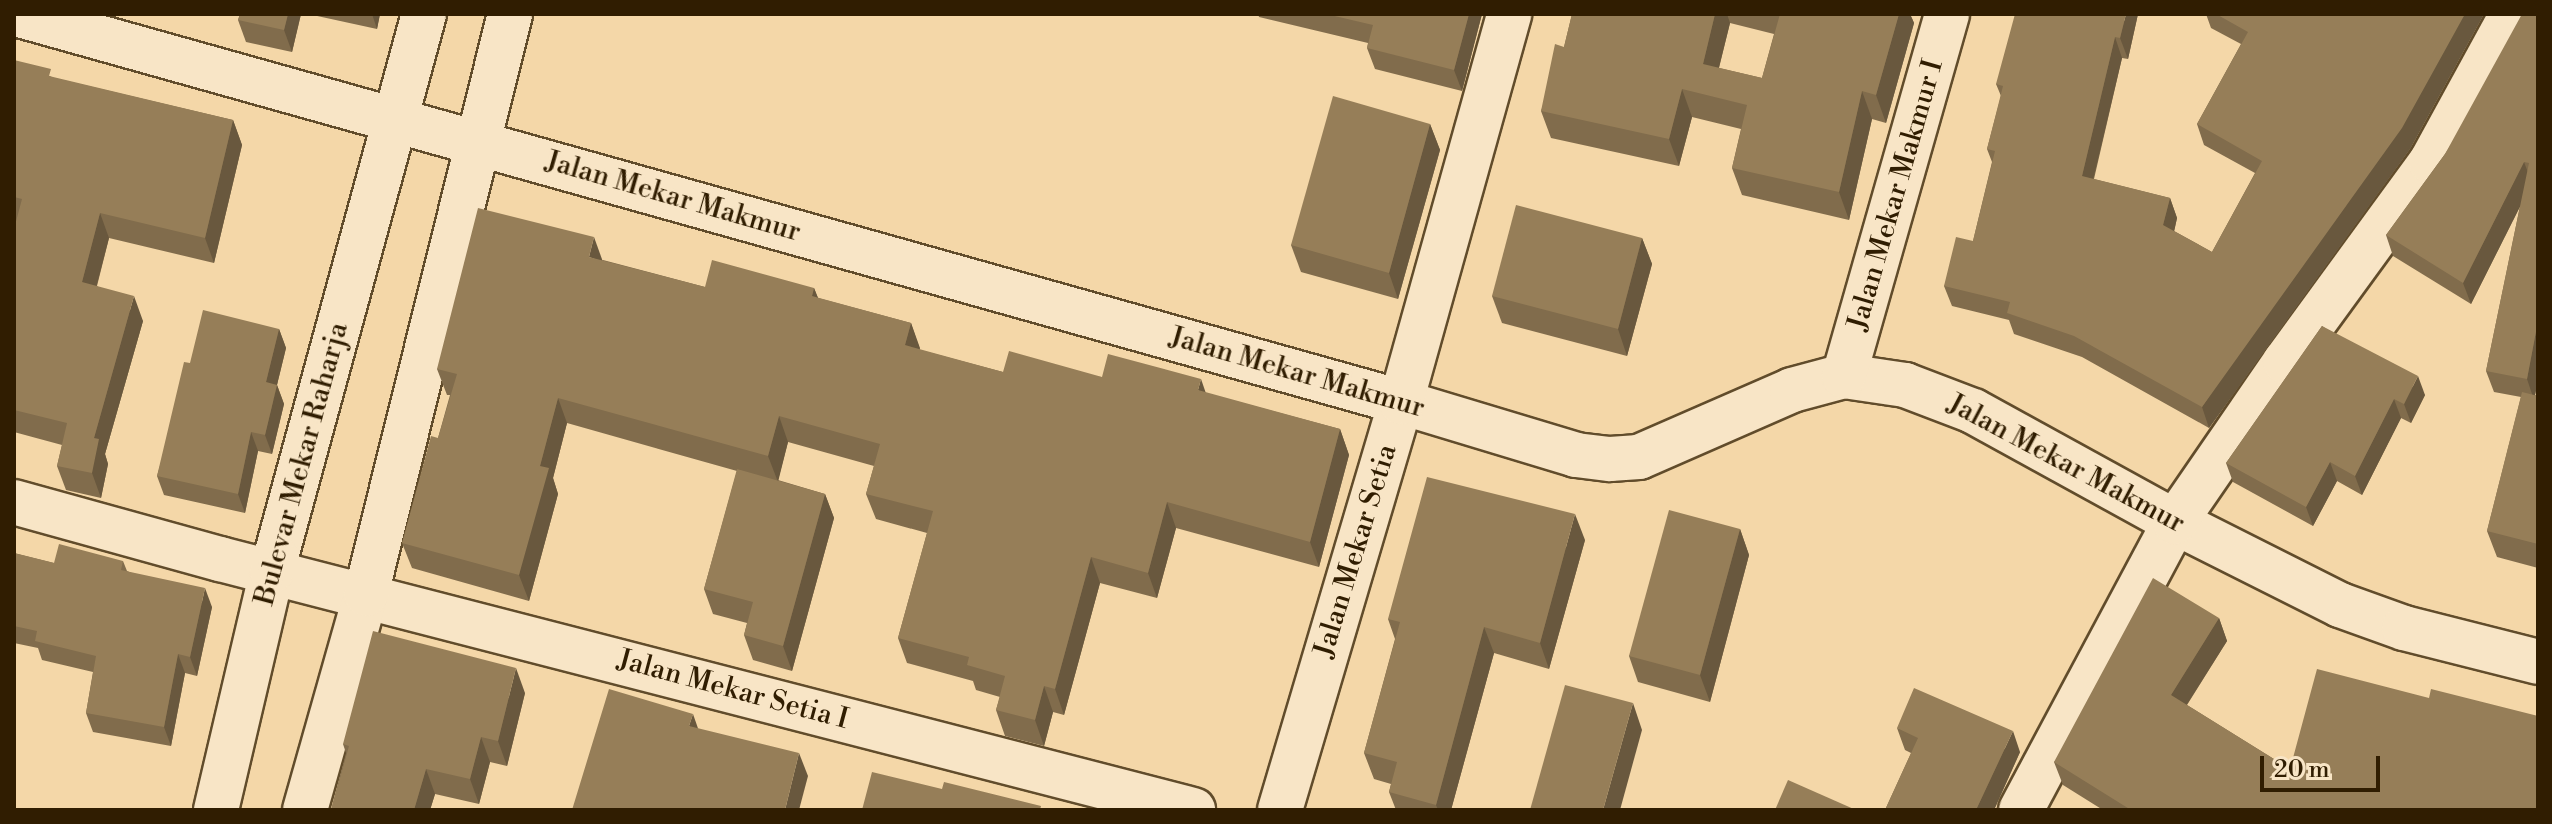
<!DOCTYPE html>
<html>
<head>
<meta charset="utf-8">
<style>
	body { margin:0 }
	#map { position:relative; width:2552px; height:824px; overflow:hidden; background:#f4d7a8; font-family:"Libre Bodoni",serif }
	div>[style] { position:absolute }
	.roads { filter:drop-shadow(2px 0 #614c2b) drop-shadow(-2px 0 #614c2b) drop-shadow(0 2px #614c2b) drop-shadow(0 -2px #614c2b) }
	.minor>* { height:44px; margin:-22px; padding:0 22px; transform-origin:22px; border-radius:22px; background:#f8e5c6 }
	.wall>* { inset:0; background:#816c4c }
	.shaded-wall>* { inset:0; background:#69583e }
	.building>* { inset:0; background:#967e58 }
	span { translate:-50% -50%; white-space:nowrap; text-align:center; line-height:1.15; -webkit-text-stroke:6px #f8e5c6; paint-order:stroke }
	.street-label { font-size:28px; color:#301d01 }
	.frame { position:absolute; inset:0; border:16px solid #301d01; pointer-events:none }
	.scale { position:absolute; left:2260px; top:756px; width:120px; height:36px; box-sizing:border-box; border:4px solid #301d01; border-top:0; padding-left:10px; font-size:24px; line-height:28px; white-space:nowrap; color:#301d01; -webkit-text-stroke:6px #f8e5c6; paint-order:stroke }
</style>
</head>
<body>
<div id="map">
	<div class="roads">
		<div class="minor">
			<div style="left:16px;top:14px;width:1438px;rotate:15.65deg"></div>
			<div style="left:1401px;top:402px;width:183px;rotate:16.8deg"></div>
			<div style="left:1576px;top:455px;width:34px;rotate:7deg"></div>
			<div style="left:1610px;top:459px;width:29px;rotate:-4deg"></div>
			<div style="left:1639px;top:457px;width:167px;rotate:-23.6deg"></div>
			<div style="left:1792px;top:390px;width:54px;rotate:-15.1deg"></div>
			<div style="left:1844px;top:376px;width:62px;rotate:8.4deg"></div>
			<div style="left:1905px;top:385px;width:73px;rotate:20.9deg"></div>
			<div style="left:1973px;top:411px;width:230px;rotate:28.8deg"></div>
			<div style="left:2175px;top:522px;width:185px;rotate:26.7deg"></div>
			<div style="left:2340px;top:605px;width:68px;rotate:19.8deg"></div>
			<div style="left:2404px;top:628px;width:138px;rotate:14.2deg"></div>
			<div style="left:1844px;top:376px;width:376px;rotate:-74.1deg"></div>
			<div style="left:14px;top:502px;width:214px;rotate:15.5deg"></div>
			<div style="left:220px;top:559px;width:1005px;rotate:14.46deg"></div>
			<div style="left:216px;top:810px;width:245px;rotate:-76.8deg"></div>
			<div style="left:272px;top:571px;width:577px;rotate:-74.74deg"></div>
			<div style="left:305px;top:810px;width:224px;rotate:-74.2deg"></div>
			<div style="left:366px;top:594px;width:598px;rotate:-76.06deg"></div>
			<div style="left:1280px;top:810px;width:426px;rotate:-73.5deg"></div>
			<div style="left:1401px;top:402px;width:403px;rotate:-74.4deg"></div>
			<div style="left:2021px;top:810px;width:327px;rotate:-61.9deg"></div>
			<div style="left:2175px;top:522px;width:194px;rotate:-55.5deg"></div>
			<div style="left:2285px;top:362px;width:248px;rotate:-53.9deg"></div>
			<div style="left:2431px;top:162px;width:169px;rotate:-61.3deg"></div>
		</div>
	</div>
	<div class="wall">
		<div style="clip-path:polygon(240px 14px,301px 14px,292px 52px,246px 42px,238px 20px)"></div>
		<div style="clip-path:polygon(308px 14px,380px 14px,377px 29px)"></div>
		<div style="clip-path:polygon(1258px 14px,1482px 14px,1462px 91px,1375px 69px,1367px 48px,1368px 43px,1259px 17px)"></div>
		<div style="clip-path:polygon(evenodd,1572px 14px,1910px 14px,1914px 23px,1886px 123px,1872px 119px,1849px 220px,1742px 195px,1732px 168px,1741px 129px,1692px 117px,1679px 166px,1551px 138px,1541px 111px,1564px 47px,1572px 14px,1730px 23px,1774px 34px,1762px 78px,1719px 68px,1730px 23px)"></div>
		<div style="clip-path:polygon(2138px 14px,2128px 59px,2122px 58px,2094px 179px,2170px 198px,2177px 218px,2174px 231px,2212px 252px,2255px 173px,2204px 145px,2197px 124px,2241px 44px,2211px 28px,2206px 14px,2484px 14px,2410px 149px,2209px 428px,2082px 357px,2014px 334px,2009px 320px,1952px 306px,1944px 286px,1973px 241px,1992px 162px,1987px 149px,2001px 96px,1996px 84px)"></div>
		<div style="clip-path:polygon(2538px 14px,2538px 381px,2535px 395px,2538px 396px,2538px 568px,2497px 557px,2487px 531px,2521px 397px,2494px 392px,2486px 371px,2520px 206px,2471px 304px,2393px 256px,2386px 235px,2445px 154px)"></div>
		<div style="clip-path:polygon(14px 60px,54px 78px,233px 120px,242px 145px,214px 263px,109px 238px,97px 286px,143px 321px,105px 454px,108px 464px,101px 498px,66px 490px,57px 466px,62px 445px,14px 432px,14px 229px,16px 220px,14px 219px)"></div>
		<div style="clip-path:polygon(1430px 124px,1440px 150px,1398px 299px,1301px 272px,1291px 245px)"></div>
		<div style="clip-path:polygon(1642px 238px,1652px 264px,1627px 356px,1502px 323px,1492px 296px)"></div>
		<div style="clip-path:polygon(603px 260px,705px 287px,814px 288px,818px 298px,911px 323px,920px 350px,1003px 372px,1102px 377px,1205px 393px,1340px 429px,1349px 455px,1319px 567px,1176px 528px,1157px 598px,1100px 583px,1064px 715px,1053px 712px,1044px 746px,1005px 736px,996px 710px,1000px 697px,976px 690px,973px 681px,907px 663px,898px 638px,927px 533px,876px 519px,866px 494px,874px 466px,788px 442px,778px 480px,825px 494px,834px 518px,792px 671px,753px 660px,744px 635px,747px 623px,713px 614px,704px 589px,737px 471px,567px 423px,553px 478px,558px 494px,529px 601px,412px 568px,402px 543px,438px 438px,450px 395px,447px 395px,437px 369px)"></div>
		<div style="clip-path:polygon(2322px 326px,2425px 395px,2411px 423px,2401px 418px,2362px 495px,2337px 481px,2313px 526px,2233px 482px,2226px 463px)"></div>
		<div style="clip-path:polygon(279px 329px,286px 348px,277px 385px,284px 404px,272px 454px,258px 451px,245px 513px,164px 495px,157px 476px,190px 363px)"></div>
		<div style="clip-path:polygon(1740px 529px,1749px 555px,1710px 702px,1638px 682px,1629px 656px)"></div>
		<div style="clip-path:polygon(1585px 540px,1549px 669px,1494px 653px,1451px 810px,1396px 810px,1389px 792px,1391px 784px,1374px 779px,1364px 753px,1395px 639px,1388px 619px)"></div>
		<div style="clip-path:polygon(14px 553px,54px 563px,123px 561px,127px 571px,212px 607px,197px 676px,185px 673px,171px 746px,93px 732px,86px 713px,93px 672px,42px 660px,38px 648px,14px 643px)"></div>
		<div style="clip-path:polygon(2219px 618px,2227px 641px,2187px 705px,2290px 769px,2538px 810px,2103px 810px,2063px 785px,2054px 762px)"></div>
		<div style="clip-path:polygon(525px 693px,507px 766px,490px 762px,479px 804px,435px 794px,430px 810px,331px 810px,346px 753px,343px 744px)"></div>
		<div style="clip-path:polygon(1897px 728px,2020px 752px,1994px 810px,1885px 810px,1911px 753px,1905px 750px)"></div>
	</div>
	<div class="shaded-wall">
		<div style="clip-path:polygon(288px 14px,301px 14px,292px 52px,284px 30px)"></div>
		<div style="clip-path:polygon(372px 14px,380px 14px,377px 29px)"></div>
		<div style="clip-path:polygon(1469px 14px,1482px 14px,1462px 91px,1454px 70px)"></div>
		<div style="clip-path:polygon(1715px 14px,1727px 14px,1730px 23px,1713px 91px,1703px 64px)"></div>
		<div style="clip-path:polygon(1899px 14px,1910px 14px,1914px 23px,1886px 123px,1876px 95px)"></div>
		<div style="clip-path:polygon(2126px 14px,2138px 14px,2128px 59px,2120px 38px)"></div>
		<div style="clip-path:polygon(2465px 14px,2484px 14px,2410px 149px,2209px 428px,2202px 407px)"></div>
		<div style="clip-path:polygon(2115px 37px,2122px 58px,2089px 197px,2082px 176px)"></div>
		<div style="clip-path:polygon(1682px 89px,1692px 117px,1679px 166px,1669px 139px)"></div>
		<div style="clip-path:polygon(1862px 91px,1872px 119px,1849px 220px,1839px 192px)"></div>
		<div style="clip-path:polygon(233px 120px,242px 145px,214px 263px,205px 238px)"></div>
		<div style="clip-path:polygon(1430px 124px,1440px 150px,1398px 299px,1389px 273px)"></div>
		<div style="clip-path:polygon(2524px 162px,2532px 183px,2471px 304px,2463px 283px)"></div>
		<div style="clip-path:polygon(2170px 198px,2177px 218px,2171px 246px,2163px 225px)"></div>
		<div style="clip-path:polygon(100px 213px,109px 238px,91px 307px,82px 282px)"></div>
		<div style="clip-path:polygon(594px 237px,603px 262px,589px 257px)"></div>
		<div style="clip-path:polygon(1642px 238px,1652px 264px,1627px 356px,1618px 329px)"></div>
		<div style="clip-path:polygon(814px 288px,824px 313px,812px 296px)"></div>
		<div style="clip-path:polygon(134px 296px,143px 321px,105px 454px,108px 464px,101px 498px,92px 473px,94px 438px)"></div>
		<div style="clip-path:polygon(2538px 321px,2538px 381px,2534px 400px,2527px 379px)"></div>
		<div style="clip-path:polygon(911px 323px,920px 348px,914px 371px,905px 345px)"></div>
		<div style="clip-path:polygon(279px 329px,286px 348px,273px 401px,266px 382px)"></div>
		<div style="clip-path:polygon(2418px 376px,2425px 395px,2411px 423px,2404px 404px)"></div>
		<div style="clip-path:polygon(1201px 379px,1210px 405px,1198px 390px)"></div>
		<div style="clip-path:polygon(277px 385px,284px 404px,272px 454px,265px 435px)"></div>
		<div style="clip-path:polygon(558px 398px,567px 423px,553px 478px,558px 494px,529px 601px,519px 575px,540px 466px)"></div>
		<div style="clip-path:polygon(2394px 399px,2401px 418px,2362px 495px,2355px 476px)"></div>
		<div style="clip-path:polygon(779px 416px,788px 442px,778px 482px,768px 456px)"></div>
		<div style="clip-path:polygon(1340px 429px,1349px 455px,1319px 567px,1310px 542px)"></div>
		<div style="clip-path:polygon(251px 432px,258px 451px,245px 513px,238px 494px)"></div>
		<div style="clip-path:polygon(2330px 462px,2337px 481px,2313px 526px,2306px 507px)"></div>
		<div style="clip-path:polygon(825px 494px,834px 518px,792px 671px,783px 646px)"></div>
		<div style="clip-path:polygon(1167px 502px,1176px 528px,1157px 598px,1148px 573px)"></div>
		<div style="clip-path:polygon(1575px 514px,1585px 540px,1549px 669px,1540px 643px)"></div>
		<div style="clip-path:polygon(1740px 529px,1749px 555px,1710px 702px,1700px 675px)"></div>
		<div style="clip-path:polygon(1091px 557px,1100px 583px,1064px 715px,1055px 689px)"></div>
		<div style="clip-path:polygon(205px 588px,212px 607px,197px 676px,190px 657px)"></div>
		<div style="clip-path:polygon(2219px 618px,2227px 641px,2179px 717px,2171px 695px)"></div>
		<div style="clip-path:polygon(1484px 627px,1494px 653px,1451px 810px,1438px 810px,1436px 805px)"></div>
		<div style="clip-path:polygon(178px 654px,185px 673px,171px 746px,164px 727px)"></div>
		<div style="clip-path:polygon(516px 668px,525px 693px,507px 766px,498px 741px)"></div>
		<div style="clip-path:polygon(1044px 686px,1053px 712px,1044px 746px,1035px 720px)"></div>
		<div style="clip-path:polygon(1633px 703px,1642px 730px,1620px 810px,1603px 810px)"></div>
		<div style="clip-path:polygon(693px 714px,701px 737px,689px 726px)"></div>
		<div style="clip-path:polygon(2013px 731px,2020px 752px,1994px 810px,1976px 810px)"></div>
		<div style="clip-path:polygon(481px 737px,490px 762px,479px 804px,470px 779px)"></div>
		<div style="clip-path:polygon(799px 753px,808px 776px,799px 810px,785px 810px)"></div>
		<div style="clip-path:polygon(426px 769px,435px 794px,430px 810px,414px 810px)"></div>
	</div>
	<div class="building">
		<div style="clip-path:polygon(240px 14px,288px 14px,284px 30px,238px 20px)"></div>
		<div style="clip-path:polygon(1326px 14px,1469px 14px,1454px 70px,1367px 48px,1373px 25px)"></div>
		<div style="clip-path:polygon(1572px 14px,1715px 14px,1703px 64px,1762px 78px,1780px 14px,1899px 14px,1876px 95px,1862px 91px,1839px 192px,1732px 168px,1747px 105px,1682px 89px,1669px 139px,1541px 111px,1555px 44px,1564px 47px)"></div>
		<div style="clip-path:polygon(2015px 14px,2126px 14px,2120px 38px,2115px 37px,2082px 176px,2170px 198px,2163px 225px,2212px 252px,2262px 161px,2197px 124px,2248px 32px,2216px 14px,2465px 14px,2402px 128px,2202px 407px,2074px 336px,2007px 313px,2010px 302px,1944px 286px,1956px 237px,1973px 241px,1995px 151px,1987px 149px,2003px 86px,1996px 84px)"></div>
		<div style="clip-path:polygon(2522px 14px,2538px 14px,2538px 321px,2527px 379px,2486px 371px,2529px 163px,2524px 162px,2463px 283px,2386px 235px,2445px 154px)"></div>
		<div style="clip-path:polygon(14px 60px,51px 69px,49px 76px,233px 120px,205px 238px,100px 213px,82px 282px,134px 296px,94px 438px,99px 439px,92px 473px,57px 466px,67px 423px,14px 410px,14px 229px,22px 199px,14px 197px)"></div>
		<div style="clip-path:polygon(1333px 96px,1430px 124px,1389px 273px,1291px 245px)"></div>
		<div style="clip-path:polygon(1516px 205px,1642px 238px,1618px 329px,1492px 296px)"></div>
		<div style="clip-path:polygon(478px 208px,594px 237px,589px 257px,705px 287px,712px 260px,814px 288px,812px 296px,911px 323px,905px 345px,1003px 372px,1009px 351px,1102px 377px,1108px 354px,1201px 379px,1198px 390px,1340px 429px,1310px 542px,1167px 502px,1148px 573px,1091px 557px,1055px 689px,1044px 686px,1035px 720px,996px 710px,1005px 676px,967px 665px,969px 657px,898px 638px,933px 511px,866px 494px,880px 444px,779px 416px,768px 456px,558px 398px,540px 466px,549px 468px,519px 575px,402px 543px,431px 436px,438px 438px,457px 374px,437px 369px)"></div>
		<div style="clip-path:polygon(203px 310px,279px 329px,266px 382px,277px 385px,265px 435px,251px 432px,238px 494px,157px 476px,184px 362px,190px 363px)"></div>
		<div style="clip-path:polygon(2322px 326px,2418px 376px,2404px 404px,2394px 399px,2355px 476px,2330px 462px,2306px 507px,2226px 463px)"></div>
		<div style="clip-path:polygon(2522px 392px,2538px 396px,2538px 544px,2487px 531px)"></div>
		<div style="clip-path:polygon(737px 469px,825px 494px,783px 646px,744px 635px,753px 602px,704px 589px)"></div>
		<div style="clip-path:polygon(1427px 477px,1575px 514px,1540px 643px,1484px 627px,1436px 805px,1389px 792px,1397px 762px,1364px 753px,1400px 622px,1388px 619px)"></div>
		<div style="clip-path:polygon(1669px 510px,1740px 529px,1700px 675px,1629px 656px)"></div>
		<div style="clip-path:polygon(59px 544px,123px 561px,121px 570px,205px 588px,190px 657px,178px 654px,164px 727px,86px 713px,96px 656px,35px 641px,37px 631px,14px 626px,14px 553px,54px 563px)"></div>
		<div style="clip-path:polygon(2153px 578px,2219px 618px,2171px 695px,2290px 769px,2317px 669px,2429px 698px,2431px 689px,2538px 716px,2538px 810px,2131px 810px,2054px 762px)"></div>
		<div style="clip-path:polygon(373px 631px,516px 668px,498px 741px,481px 737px,470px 779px,426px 769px,414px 810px,331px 810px,349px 746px,343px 744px)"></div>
		<div style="clip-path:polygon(1565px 685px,1633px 703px,1603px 810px,1530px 810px)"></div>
		<div style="clip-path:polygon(1914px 688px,2013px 731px,1976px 810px,1885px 810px,1918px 738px,1897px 728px)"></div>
		<div style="clip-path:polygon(609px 689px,693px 714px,689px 726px,799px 753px,785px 810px,572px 810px)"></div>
		<div style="clip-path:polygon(872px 772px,942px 789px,944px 782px,1041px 806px,1040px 810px,862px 810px)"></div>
		<div style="clip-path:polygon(1788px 780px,1856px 810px,1775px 810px)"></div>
	</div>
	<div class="street-label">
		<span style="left:1896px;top:195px;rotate:-74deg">Jalan Mekar Makmur I</span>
		<span style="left:673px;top:197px;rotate:16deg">Jalan Mekar Makmur</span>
		<span style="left:1297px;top:373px;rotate:16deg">Jalan Mekar Makmur</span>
		<span style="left:302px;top:464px;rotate:-75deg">Bulevar Mekar Raharja</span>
		<span style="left:2066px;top:464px;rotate:28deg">Jalan Mekar Makmur</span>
		<span style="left:1356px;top:551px;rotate:-73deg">Jalan Mekar Setia</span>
		<span style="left:733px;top:690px;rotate:15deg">Jalan Mekar Setia I</span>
	</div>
	<div class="frame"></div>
	<div class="scale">20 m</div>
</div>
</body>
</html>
